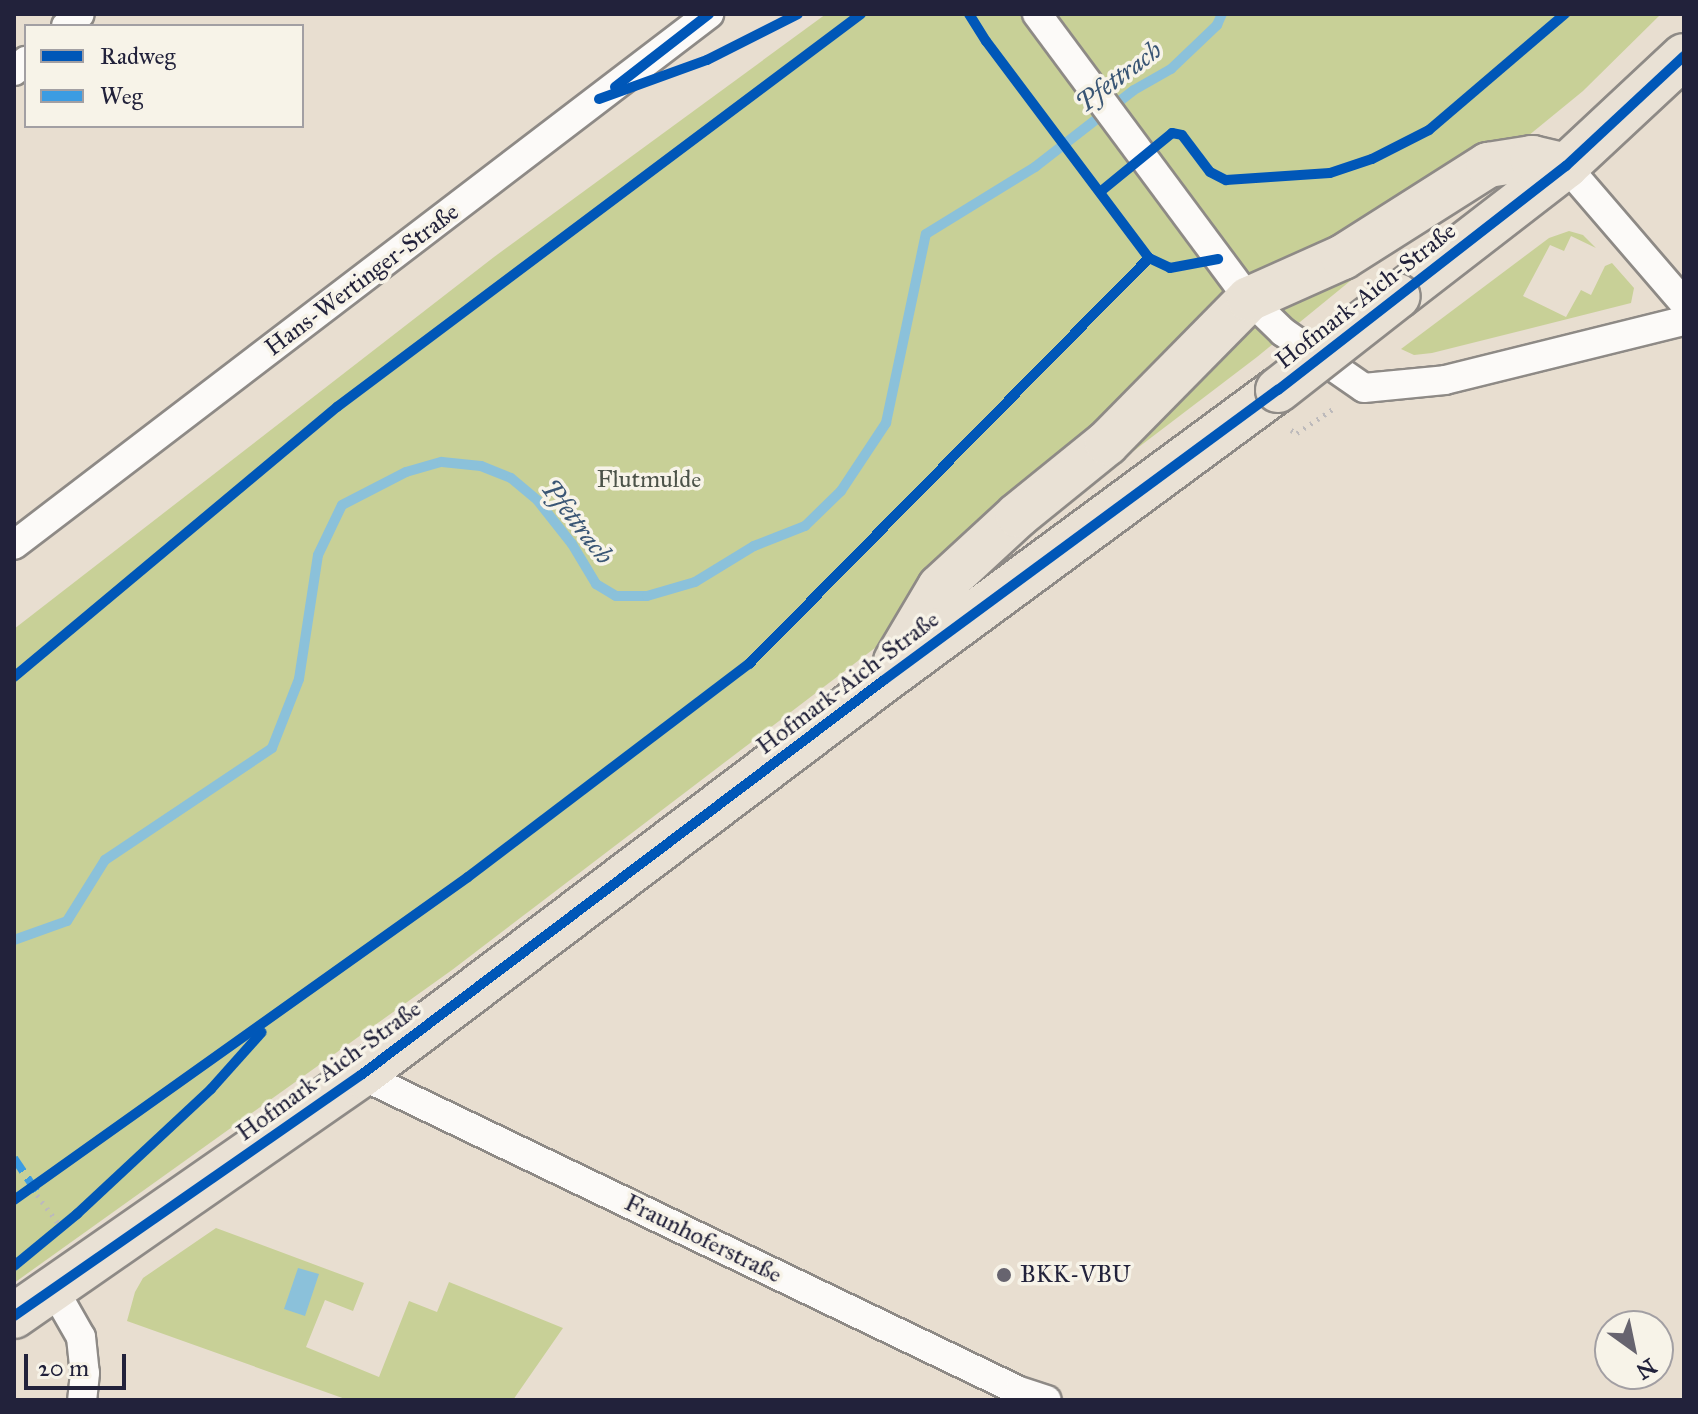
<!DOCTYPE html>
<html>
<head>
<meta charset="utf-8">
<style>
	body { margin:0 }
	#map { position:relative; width:1698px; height:1414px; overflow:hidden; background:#e8ded0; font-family:"IM FELL Great Primer",serif }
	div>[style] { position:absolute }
	.green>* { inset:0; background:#c8d097 }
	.water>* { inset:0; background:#8bc1da }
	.stream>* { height:10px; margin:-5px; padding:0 5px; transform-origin:5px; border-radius:5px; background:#8bc1da }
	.path>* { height:5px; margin-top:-2.5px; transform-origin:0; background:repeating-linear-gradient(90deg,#bdbabb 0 2px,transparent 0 8px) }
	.roads { filter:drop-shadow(2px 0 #8e8a86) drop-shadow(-2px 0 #8e8a86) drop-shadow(0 2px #8e8a86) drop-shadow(0 -2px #8e8a86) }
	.minor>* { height:28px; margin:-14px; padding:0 14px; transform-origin:14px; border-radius:14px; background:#fcfaf8 }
	.primary>* { height:44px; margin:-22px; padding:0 22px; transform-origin:22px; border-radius:22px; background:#e9e1d5 }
	.bridges { filter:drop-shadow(2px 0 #8e8a86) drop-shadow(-2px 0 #8e8a86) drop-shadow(0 2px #8e8a86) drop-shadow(0 -2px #8e8a86) }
	.primary-bridge>* { height:44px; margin:-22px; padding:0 22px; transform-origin:22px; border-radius:22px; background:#e9e1d5 }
	.quiet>* { height:8px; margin-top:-4px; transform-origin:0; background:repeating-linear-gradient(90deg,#3c9ce2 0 16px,transparent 0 24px) }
	.cycleway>* { height:10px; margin:-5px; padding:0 5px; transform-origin:5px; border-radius:5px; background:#0057b8 }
	.dots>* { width:22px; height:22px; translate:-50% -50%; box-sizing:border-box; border:4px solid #f7f3e8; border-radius:50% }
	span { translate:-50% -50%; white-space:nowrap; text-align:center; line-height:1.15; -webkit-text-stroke:7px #f7f3e8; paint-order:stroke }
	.street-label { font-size:24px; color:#22223b }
	.park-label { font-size:24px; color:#4c5349 }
	.poi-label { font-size:24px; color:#22223b }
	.left { translate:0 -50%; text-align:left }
	.water-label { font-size:26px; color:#395574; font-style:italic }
	.frame { position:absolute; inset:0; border:16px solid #22223b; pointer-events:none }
	.legend { position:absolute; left:24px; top:24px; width:280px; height:104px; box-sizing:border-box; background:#f7f3e8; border:2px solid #a29fa3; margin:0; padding:10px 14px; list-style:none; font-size:24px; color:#22223b }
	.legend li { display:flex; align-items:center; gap:16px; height:40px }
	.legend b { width:40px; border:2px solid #a29fa3 }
	.north { position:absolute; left:1594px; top:1310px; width:80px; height:80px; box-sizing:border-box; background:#f7f3e8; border:2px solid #a29fa3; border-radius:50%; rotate:147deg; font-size:22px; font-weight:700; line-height:32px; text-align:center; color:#22223b }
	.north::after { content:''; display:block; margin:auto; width:28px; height:36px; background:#67646f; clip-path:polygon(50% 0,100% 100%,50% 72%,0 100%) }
	.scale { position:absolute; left:24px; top:1354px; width:102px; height:36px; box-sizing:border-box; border:4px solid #22223b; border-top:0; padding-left:10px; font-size:24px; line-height:28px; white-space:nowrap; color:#22223b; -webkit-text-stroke:6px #f7f3e8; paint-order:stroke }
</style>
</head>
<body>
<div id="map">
	<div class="green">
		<div style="clip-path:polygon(826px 14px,1661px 14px,1583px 91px,1257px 357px,452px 970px,14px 1283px,14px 629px,494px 257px)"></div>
		<div style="clip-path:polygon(1569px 231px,1583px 235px,1596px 248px,1571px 236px,1564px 251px,1550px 245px,1523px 296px,1566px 317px,1581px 290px,1591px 295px,1605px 266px,1612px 263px,1634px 288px,1631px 303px,1432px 353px,1414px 355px,1401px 349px,1549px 238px)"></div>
		<div style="clip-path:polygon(216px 1228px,364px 1283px,353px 1311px,325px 1300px,306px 1347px,379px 1377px,409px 1301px,437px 1312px,449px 1282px,563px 1328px,513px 1400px,348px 1400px,127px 1321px,135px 1292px,143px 1278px)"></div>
	</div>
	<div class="water">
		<div style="clip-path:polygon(298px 1268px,319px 1274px,305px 1316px,284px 1309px)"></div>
	</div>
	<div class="stream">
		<div style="left:14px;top:940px;width:56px;rotate:-19.7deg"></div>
		<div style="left:67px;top:921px;width:72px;rotate:-58.1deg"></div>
		<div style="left:105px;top:860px;width:201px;rotate:-33.8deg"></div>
		<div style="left:272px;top:748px;width:74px;rotate:-68.6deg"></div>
		<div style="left:299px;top:679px;width:125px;rotate:-81.3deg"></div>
		<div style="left:318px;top:555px;width:55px;rotate:-64.4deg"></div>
		<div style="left:342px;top:505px;width:72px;rotate:-27.3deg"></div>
		<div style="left:406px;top:472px;width:37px;rotate:-16deg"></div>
		<div style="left:442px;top:462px;width:39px;rotate:6deg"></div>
		<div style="left:481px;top:466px;width:32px;rotate:22deg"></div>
		<div style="left:511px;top:478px;width:35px;rotate:40deg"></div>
		<div style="left:538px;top:501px;width:55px;rotate:51.7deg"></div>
		<div style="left:572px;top:544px;width:47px;rotate:59deg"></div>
		<div style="left:596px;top:584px;width:23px;rotate:31deg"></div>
		<div style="left:616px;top:596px;width:31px"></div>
		<div style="left:647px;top:596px;width:50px;rotate:-16.3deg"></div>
		<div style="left:695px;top:582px;width:69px;rotate:-31.4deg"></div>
		<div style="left:754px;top:546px;width:55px;rotate:-21.4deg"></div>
		<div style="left:805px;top:526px;width:50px;rotate:-44.2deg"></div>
		<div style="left:841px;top:491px;width:82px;rotate:-56.5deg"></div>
		<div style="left:886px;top:423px;width:193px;rotate:-78.1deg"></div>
		<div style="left:926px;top:234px;width:128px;rotate:-31.6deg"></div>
		<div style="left:1035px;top:167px;width:125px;rotate:-37.9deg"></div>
		<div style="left:1134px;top:90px;width:43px;rotate:-29.6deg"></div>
		<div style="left:1171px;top:69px;width:64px;rotate:-43.7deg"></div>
		<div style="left:1217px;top:25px;width:12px;rotate:-66deg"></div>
	</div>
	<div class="path">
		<div style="left:1291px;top:430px;width:7px;rotate:27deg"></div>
		<div style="left:1297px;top:433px;width:47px;rotate:-33.7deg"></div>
		<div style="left:37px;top:1195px;width:40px;rotate:53deg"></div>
	</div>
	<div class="roads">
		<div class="minor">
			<div style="left:1037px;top:14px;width:355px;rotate:53.4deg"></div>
			<div style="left:1249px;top:299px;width:47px;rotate:44.1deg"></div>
			<div style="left:1283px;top:332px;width:98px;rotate:34.7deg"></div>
			<div style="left:1364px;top:388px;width:81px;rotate:-5.6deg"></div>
			<div style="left:1445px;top:380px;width:246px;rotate:-13.9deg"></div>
			<div style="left:66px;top:26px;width:18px;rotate:-41deg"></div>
			<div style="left:14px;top:71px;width:16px;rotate:-40deg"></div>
			<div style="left:1566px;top:166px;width:181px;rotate:49.3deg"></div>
			<div style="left:14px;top:545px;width:875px;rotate:-37.38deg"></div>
			<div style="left:361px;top:1075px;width:730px;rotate:25.65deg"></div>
			<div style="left:1019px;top:1391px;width:29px;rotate:18deg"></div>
			<div style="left:53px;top:1288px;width:56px;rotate:60.3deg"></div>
			<div style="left:81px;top:1337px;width:36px;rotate:84deg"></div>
			<div style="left:85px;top:1373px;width:27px;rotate:96deg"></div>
		</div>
		<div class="primary">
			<div style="left:1398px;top:296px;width:212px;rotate:-37.7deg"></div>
			<div style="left:1566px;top:166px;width:161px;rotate:-43deg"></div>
			<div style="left:896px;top:661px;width:86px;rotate:-59.3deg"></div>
			<div style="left:940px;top:587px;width:106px;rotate:-42.7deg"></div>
			<div style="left:1018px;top:515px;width:114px;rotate:-39deg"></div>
			<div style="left:1107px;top:443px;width:202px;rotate:-45.4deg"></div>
			<div style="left:1249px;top:299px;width:103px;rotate:-24.1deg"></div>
			<div style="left:1343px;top:257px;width:172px;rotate:-32.4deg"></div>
			<div style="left:1488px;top:165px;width:45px;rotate:-9deg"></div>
			<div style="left:1532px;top:158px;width:35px;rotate:13deg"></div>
			<div style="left:14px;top:1316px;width:422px;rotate:-34.8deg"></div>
			<div style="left:361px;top:1075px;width:655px;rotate:-37.06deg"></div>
			<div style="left:884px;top:680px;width:489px;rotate:-36.4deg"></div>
		</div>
	</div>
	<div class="bridges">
		<div class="primary-bridge">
			<div style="left:1278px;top:390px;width:152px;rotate:-38.1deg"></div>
		</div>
	</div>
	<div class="quiet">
		<div style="left:14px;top:1158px;width:40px;rotate:56deg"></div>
	</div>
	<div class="cycleway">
		<div style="left:969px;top:14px;width:32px;rotate:58deg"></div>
		<div style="left:986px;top:41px;width:271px;rotate:53.1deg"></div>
		<div style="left:1149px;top:258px;width:23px;rotate:25deg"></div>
		<div style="left:1170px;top:268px;width:49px;rotate:-10.6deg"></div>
		<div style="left:615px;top:87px;width:119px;rotate:-37.8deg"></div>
		<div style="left:599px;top:99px;width:115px;rotate:-19.9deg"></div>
		<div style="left:707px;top:60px;width:102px;rotate:-26.8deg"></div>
		<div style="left:1100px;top:192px;width:93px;rotate:-39.3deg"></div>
		<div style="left:1172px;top:133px;width:10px;rotate:11deg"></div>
		<div style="left:1182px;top:135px;width:46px;rotate:52.9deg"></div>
		<div style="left:1210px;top:172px;width:18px;rotate:27deg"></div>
		<div style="left:1226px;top:180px;width:104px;rotate:-3.9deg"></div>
		<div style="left:1330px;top:173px;width:44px;rotate:-18.4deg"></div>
		<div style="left:1372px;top:159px;width:64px;rotate:-27deg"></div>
		<div style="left:1429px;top:130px;width:179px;rotate:-40.5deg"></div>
		<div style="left:14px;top:677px;width:421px;rotate:-39.9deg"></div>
		<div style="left:337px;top:407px;width:655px;rotate:-36.87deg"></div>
		<div style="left:14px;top:1200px;width:557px;rotate:-35.43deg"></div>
		<div style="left:468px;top:877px;width:353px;rotate:-37.2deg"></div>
		<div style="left:749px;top:664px;width:570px;rotate:-45.43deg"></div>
		<div style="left:14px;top:1266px;width:82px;rotate:-39.5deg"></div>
		<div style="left:77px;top:1214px;width:183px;rotate:-43deg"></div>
		<div style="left:211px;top:1089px;width:76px;rotate:-48.2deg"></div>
		<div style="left:14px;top:1316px;width:422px;rotate:-34.8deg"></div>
		<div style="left:361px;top:1075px;width:655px;rotate:-37.06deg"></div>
		<div style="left:884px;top:680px;width:489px;rotate:-36.4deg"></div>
		<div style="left:1278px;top:390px;width:365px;rotate:-37.9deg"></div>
		<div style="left:1566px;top:166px;width:161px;rotate:-43deg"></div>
	</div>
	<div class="dots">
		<div style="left:1004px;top:1275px;background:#67646f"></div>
	</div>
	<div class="street-label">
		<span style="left:362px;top:280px;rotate:-37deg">Hans-Wertinger-Straße</span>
		<span style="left:1366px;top:296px;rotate:-38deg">Hofmark-Aich-Straße</span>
		<span style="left:848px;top:683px;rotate:-37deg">Hofmark-Aich-Straße</span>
		<span style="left:329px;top:1071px;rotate:-36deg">Hofmark-Aich-Straße</span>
		<span style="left:703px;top:1239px;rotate:26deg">Fraunhoferstraße</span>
	</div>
	<div class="park-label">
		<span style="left:649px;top:480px">Flutmulde</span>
	</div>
	<div class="poi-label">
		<span class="left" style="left:1020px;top:1275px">BKK-VBU</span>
	</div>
	<div class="water-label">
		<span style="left:1119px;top:77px;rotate:-37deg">Pfettrach</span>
		<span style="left:577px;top:522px;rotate:52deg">Pfettrach</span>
	</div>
	<div class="frame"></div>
	<ul class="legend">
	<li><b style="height:10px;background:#0057b8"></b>Radweg</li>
	<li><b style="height:10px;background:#3c9ce2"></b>Weg</li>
	</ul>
	<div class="north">N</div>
	<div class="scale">20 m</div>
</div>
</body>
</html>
